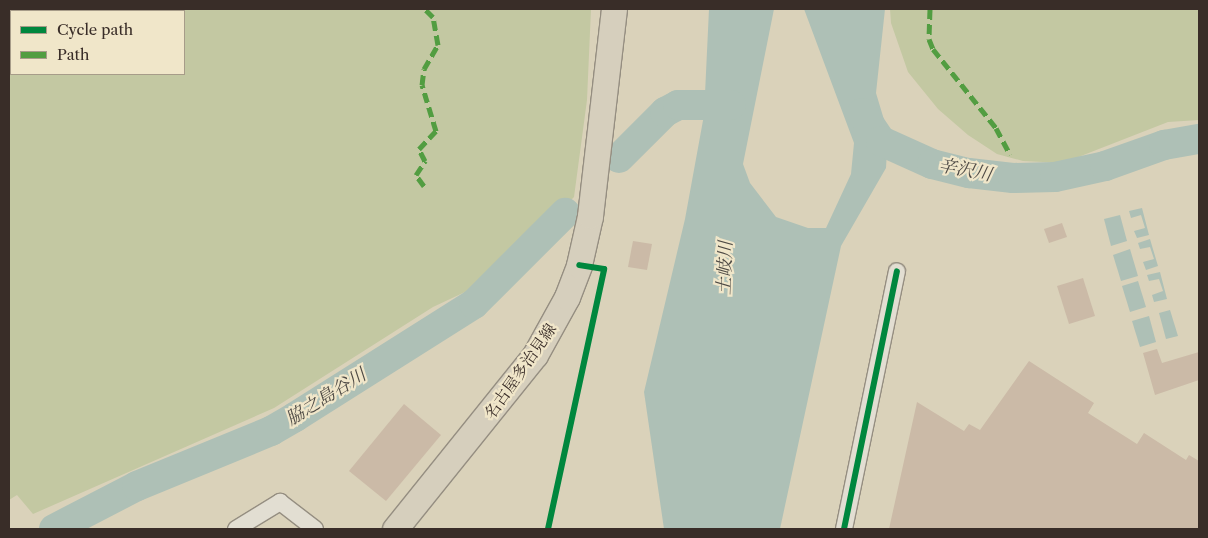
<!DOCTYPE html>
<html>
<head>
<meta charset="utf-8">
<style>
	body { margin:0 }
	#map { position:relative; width:1208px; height:538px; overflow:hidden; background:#dad2ba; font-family:"Libre Caslon Text","Noto Serif JP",serif }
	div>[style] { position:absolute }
	.green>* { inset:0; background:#c3c8a2 }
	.water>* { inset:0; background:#aec0b6 }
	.river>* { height:30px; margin:-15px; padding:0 15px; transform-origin:15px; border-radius:15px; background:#aec0b6 }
	.building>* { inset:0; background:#cbbaa7 }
	.roads { filter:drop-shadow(1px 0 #958e81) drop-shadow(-1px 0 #958e81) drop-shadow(0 1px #958e81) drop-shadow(0 -1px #958e81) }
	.street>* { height:16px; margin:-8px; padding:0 8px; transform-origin:8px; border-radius:8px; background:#e2ded2 }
	.primary>* { height:25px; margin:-12.5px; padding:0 12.5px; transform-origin:12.5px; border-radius:12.5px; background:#d6cfbd }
	.quiet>* { height:5px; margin-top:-2.5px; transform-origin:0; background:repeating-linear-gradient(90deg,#529d41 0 10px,transparent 0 15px) }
	.cycleway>* { height:6px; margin:-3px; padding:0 3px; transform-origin:3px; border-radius:3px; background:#00873e }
	span { translate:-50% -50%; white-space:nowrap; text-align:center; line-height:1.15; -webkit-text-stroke:4.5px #f0e6c9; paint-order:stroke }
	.street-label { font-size:16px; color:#392d28 }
	.water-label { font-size:18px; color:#4d4944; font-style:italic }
	.frame { position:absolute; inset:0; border:10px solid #392d28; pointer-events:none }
	.legend { position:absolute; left:10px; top:10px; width:175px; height:65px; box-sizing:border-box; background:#f0e6c9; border:1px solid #a79c89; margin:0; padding:6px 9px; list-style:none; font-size:15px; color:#392d28 }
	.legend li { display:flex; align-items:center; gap:10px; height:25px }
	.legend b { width:25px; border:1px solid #a79c89 }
</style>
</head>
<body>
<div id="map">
	<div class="green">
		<div style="clip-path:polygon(evenodd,9px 9px,591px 9px,587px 100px,574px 197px,495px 278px,433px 307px,274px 408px,33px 514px,17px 495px,9px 500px,9px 9px,11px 11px,184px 11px,184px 74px,11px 74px,11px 11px)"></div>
		<div style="clip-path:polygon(890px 9px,1199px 9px,1199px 120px,1168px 122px,1063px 163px,1023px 161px,997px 154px,968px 135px,938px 109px,908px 72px,891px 23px)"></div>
	</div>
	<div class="water">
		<div style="clip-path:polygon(709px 9px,774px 9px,743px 164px,750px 183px,776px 217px,808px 228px,826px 228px,851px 174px,854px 143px,804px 9px,885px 9px,876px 93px,888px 133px,886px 168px,841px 246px,780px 529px,664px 529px,644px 392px,685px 219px,704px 115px)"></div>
		<div style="clip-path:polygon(1142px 208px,1149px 235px,1137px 238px,1134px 231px,1145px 228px,1141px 215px,1131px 218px,1129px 211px)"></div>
		<div style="clip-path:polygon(1120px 215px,1127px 241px,1111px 246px,1104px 219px)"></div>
		<div style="clip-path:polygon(1150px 239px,1158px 266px,1146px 270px,1143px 262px,1154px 259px,1150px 247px,1140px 249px,1138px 243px)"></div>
		<div style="clip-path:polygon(1130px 249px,1138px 276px,1121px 281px,1113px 255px)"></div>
		<div style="clip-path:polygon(1160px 272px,1167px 299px,1154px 302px,1152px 295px,1163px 291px,1159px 279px,1149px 281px,1147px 275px)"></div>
		<div style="clip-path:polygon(1138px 281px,1146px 307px,1130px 312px,1122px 286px)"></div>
		<div style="clip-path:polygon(1170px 310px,1178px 336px,1166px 339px,1159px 313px)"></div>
		<div style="clip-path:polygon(1149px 316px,1156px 342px,1140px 347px,1132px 321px)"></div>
	</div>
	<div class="river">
		<div style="left:862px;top:113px;width:34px;rotate:56deg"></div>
		<div style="left:881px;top:141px;width:56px;rotate:24.3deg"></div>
		<div style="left:932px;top:164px;width:38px;rotate:14deg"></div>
		<div style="left:969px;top:173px;width:44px;rotate:6.5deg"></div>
		<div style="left:1013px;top:178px;width:42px;rotate:-1.4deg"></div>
		<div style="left:1055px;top:177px;width:51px;rotate:-12.4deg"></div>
		<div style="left:1105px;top:166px;width:63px;rotate:-19.6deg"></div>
		<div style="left:1164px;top:145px;width:36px;rotate:-10deg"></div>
		<div style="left:619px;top:158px;width:65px;rotate:-45deg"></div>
		<div style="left:665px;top:112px;width:15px;rotate:-28deg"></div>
		<div style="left:678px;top:105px;width:53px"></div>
		<div style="left:54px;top:529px;width:93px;rotate:-27.4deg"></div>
		<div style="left:137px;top:486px;width:145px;rotate:-22.3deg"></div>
		<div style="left:271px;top:431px;width:28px;rotate:-30deg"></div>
		<div style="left:295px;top:417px;width:212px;rotate:-32.3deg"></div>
		<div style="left:474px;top:304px;width:129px;rotate:-45deg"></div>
	</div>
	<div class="building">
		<div style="clip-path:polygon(1062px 223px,1067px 237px,1049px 243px,1044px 229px)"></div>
		<div style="clip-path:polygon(633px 241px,652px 244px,647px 270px,628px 267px)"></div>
		<div style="clip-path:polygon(1083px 278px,1095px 316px,1069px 324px,1057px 286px)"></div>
		<div style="clip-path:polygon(1157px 349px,1162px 363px,1199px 352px,1199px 380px,1155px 395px,1143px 353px)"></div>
		<div style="clip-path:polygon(1029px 361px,1094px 403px,1088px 413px,1137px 444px,1144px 433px,1186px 460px,1189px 455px,1199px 461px,1199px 529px,889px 529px,917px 402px,964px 431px,969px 424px,980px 430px)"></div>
		<div style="clip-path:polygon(404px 404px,441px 435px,386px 501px,349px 471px)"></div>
	</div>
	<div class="roads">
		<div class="street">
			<div style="left:280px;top:502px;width:44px;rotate:37.6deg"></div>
			<div style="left:236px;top:529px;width:52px;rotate:-31.5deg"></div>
			<div style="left:844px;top:529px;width:263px;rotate:-78.4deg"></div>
		</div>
		<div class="primary">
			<div style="left:395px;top:529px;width:223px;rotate:-51.2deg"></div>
			<div style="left:535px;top:355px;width:66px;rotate:-61.1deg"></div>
			<div style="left:567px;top:297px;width:34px;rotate:-69deg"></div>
			<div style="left:579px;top:265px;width:50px;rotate:-77.3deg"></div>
			<div style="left:590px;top:216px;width:208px;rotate:-83.4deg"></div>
		</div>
	</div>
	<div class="quiet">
		<div style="left:930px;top:9px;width:30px;rotate:92deg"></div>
		<div style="left:929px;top:39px;width:11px;rotate:68deg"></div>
		<div style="left:933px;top:49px;width:101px;rotate:51.4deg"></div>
		<div style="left:996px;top:128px;width:30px;rotate:62deg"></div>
		<div style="left:424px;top:186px;width:14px;rotate:-126deg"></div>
		<div style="left:416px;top:175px;width:17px;rotate:-57deg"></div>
		<div style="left:425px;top:161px;width:13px;rotate:-117deg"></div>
		<div style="left:419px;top:149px;width:25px;rotate:-47deg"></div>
		<div style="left:436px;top:131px;width:48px;rotate:-106.9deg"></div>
		<div style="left:422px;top:85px;width:16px;rotate:-83deg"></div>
		<div style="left:424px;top:69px;width:28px;rotate:-60deg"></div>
		<div style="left:438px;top:45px;width:28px;rotate:-100deg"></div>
		<div style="left:433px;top:17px;width:11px;rotate:-135deg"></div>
	</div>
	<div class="cycleway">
		<div style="left:548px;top:529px;width:266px;rotate:-77.8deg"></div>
		<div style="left:604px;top:269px;width:25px;rotate:-171deg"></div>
		<div style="left:844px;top:529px;width:263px;rotate:-78.4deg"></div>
	</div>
	<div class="street-label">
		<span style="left:520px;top:371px;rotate:-55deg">名古屋多治見線</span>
	</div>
	<div class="water-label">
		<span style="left:965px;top:170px;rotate:11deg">辛沢川</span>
		<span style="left:725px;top:268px;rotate:-88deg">土岐川</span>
		<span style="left:326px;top:397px;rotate:-32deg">脇之島谷川</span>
	</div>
	<div class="frame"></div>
	<ul class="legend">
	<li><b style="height:6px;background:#00873e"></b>Cycle path</li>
	<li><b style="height:6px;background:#529d41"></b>Path</li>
	</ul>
</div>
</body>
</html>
